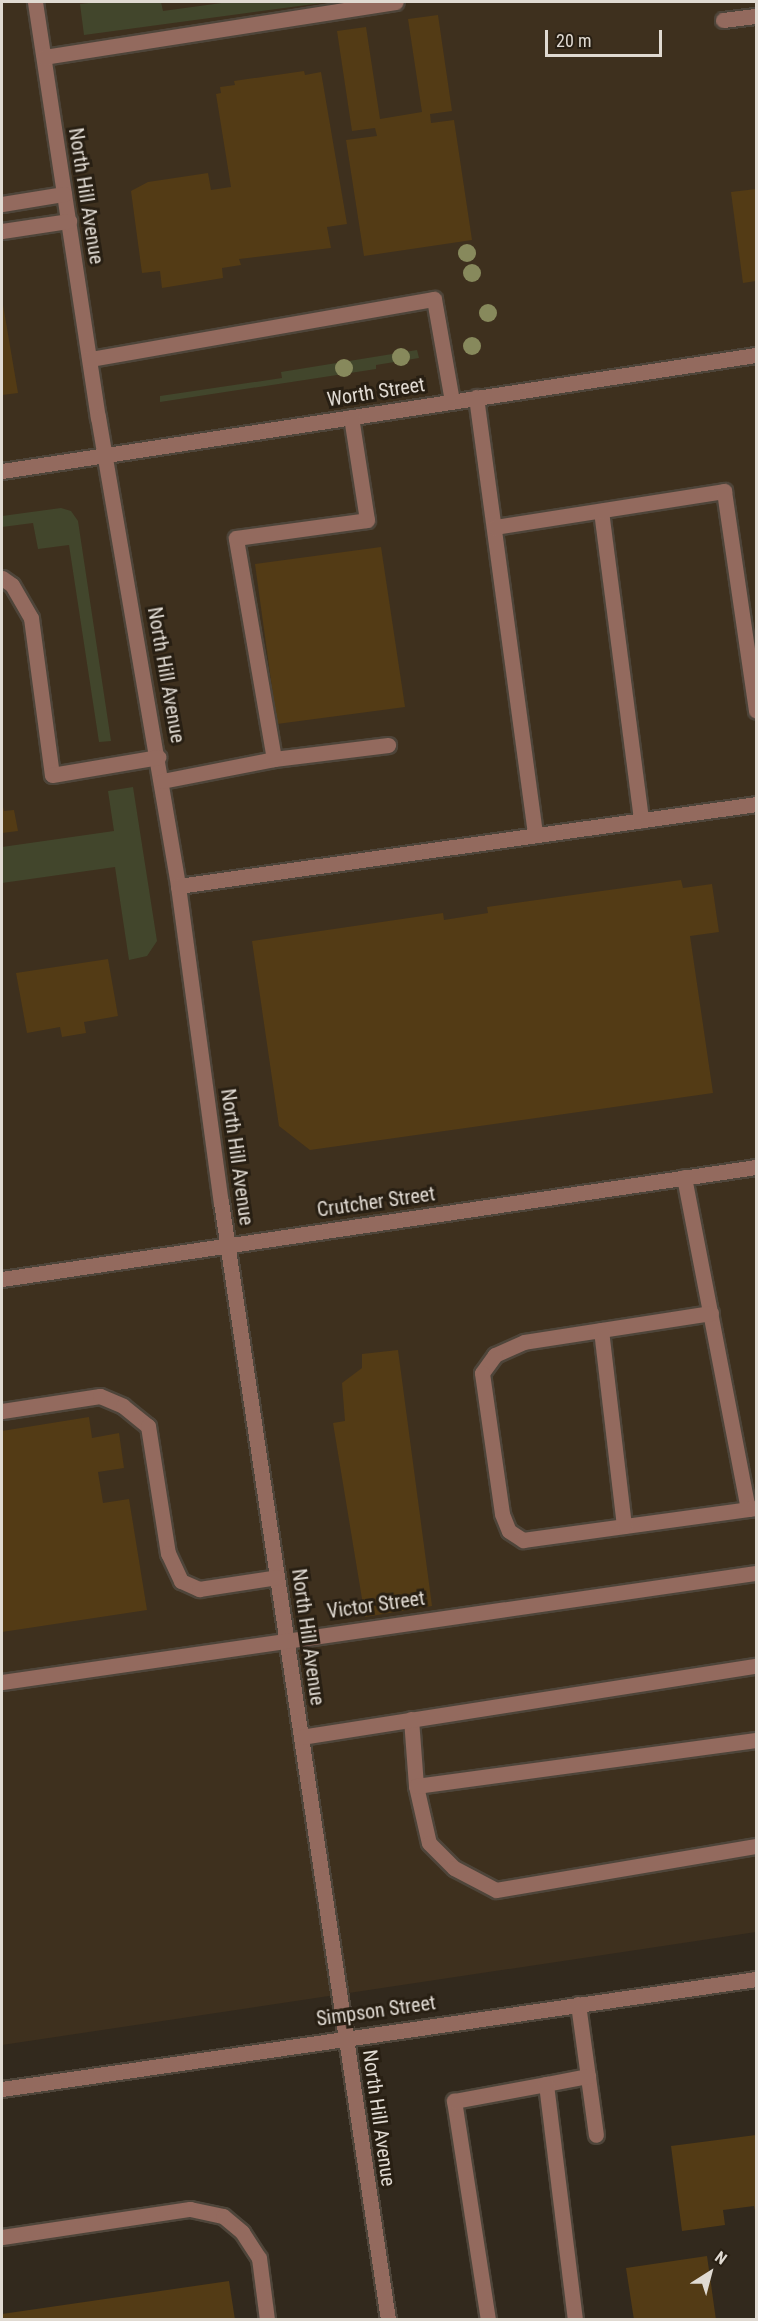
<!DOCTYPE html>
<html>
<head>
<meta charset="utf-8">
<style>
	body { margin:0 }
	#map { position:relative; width:758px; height:2321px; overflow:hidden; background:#32291d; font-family:"Roboto Condensed",sans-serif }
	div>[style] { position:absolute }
	.built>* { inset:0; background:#3e301e }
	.green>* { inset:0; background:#42462c }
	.building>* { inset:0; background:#533b15 }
	.roads { filter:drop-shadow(2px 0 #4e453a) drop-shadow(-2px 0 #4e453a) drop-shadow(0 2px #4e453a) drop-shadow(0 -2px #4e453a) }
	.minor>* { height:15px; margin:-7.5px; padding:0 7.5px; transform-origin:7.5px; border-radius:7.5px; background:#936a5e }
	.trees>* { width:18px; height:18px; margin:-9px; border-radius:50%; background:#87895c }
	span { translate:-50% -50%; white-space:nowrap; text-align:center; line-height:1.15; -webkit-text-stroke:6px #281f13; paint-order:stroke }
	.street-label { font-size:20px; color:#e0dad2 }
	.frame { position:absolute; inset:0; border:3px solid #e0dad2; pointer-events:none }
	.north { position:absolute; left:680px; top:2243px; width:60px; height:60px; -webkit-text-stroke:4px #281f13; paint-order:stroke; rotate:36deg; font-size:16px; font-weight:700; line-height:24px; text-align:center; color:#e0dad2 }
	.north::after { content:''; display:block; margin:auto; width:21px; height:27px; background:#e0dad2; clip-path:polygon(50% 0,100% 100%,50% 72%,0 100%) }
	.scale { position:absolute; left:545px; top:30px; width:117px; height:27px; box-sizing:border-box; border:3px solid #e0dad2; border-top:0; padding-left:8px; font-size:18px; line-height:21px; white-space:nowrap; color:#e0dad2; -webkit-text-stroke:4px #281f13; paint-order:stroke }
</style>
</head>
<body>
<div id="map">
	<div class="built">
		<div style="clip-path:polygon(2px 2px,756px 2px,756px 1932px,2px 2045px)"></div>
	</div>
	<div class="green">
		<div style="clip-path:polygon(97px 2px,161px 2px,163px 11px,229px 2px,329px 2px,84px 35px,80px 4px)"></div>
		<div style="clip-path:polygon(417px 350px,419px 358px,376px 365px,376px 369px,160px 402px,160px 396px,282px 378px,281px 372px)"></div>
		<div style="clip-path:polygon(61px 508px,71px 511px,78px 521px,111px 741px,99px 742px,69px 545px,38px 549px,33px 523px,2px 527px,2px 516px)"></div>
		<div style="clip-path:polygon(133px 787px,157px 941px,147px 956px,129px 960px,115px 867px,2px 883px,2px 847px,114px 831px,108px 791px)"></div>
	</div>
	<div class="building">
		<div style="clip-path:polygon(438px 15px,452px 111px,430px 114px,431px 123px,454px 120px,472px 240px,364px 256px,346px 140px,377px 136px,375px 128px,352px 131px,337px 31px,366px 27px,380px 119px,422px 112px,408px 19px)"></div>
		<div style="clip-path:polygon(304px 71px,305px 75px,321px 72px,347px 224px,327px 227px,331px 248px,239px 259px,241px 265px,222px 268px,223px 278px,162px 288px,160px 271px,142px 273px,131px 191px,148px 182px,208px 173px,211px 190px,231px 187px,216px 94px,221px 93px,220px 87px,235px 85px,234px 81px)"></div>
		<div style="clip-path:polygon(756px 189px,756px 281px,743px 283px,731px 192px)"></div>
		<div style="clip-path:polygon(2px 299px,18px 393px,2px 395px)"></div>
		<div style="clip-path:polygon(381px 547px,405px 707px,277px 724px,255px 564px)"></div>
		<div style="clip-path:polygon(2px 802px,4px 811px,14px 810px,18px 831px,2px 833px)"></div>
		<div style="clip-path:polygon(681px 880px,683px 888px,712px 884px,719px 932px,690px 936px,713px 1093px,310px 1150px,279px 1126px,252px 941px,443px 913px,444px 920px,488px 913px,487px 907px)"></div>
		<div style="clip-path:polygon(108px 959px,118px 1016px,84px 1022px,86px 1033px,62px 1037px,60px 1027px,27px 1033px,16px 973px)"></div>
		<div style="clip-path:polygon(398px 1350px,432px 1606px,365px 1617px,333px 1423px,345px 1421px,342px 1383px,362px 1368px,362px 1354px)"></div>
		<div style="clip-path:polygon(89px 1417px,92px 1438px,119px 1433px,124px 1468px,98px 1472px,103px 1503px,129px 1499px,147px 1610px,2px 1632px,2px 1431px)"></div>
		<div style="clip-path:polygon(756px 2135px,756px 2215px,754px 2206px,723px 2210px,725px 2225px,682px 2231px,671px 2146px)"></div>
		<div style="clip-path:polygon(707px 2256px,716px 2320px,634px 2320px,626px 2268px)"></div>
		<div style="clip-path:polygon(229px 2281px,235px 2320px,2px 2320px,2px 2314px)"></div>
	</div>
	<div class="roads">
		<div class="minor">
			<div style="left:35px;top:2px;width:420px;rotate:81.4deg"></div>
			<div style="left:98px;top:417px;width:476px;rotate:80.3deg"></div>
			<div style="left:178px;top:886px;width:319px;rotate:82.3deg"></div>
			<div style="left:221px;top:1202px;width:1130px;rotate:81.5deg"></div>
			<div style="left:723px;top:20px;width:33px;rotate:-7deg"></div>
			<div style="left:44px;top:57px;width:356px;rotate:-8.9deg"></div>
			<div style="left:2px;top:204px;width:63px;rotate:-9.2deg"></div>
			<div style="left:2px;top:231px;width:68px;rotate:-8.5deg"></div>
			<div style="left:90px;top:359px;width:349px;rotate:-9.9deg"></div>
			<div style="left:434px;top:299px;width:104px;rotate:80deg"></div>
			<div style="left:476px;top:397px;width:442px;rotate:82.3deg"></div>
			<div style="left:2px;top:471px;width:763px;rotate:-8.75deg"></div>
			<div style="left:601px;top:511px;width:312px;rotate:82.6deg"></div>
			<div style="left:495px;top:527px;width:232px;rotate:-8.9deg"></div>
			<div style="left:724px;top:491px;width:222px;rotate:81.7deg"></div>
			<div style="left:2px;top:578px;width:12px;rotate:35deg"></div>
			<div style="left:12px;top:585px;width:38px;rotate:60deg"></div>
			<div style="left:31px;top:618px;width:158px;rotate:82.4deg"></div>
			<div style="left:52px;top:775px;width:108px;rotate:-9.6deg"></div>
			<div style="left:274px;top:759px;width:115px;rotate:-7deg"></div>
			<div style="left:162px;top:781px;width:114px;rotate:-11.1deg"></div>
			<div style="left:274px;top:759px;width:224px;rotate:-99.8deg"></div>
			<div style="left:236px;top:538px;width:132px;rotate:-7.8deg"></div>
			<div style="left:367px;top:520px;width:104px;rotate:-98.8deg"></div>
			<div style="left:178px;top:886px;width:584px;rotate:-8.07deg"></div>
			<div style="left:684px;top:1177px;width:338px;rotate:79.1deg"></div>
			<div style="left:748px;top:1509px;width:8px;rotate:-7deg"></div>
			<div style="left:2px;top:1279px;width:762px;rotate:-8.45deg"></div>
			<div style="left:711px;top:1313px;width:189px;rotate:171.2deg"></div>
			<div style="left:524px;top:1342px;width:32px;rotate:156deg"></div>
			<div style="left:495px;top:1355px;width:22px;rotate:126deg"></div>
			<div style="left:482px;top:1373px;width:142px;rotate:81.9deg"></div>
			<div style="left:502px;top:1514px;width:18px;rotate:68deg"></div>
			<div style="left:509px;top:1531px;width:17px;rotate:33deg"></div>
			<div style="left:523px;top:1540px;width:227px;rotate:-7.8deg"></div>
			<div style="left:601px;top:1330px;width:197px;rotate:83.3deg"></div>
			<div style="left:2px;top:1411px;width:99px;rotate:-8.7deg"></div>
			<div style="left:100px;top:1396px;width:25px;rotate:23deg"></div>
			<div style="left:123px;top:1406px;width:32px;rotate:39deg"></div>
			<div style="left:148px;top:1426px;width:129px;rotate:81.1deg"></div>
			<div style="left:168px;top:1553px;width:31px;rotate:65deg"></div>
			<div style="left:181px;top:1581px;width:20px;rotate:24deg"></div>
			<div style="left:199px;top:1589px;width:79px;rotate:-8.7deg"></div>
			<div style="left:2px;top:1682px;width:762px;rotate:-8.23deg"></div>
			<div style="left:411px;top:1719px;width:67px;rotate:85.7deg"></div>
			<div style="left:416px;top:1786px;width:58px;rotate:77.2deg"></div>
			<div style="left:429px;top:1843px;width:35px;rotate:45deg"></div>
			<div style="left:454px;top:1868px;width:47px;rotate:27.6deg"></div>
			<div style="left:496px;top:1890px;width:264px;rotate:-9.6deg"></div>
			<div style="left:301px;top:1737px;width:461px;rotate:-8.9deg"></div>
			<div style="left:416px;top:1786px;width:343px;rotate:-7.7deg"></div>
			<div style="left:578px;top:2004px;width:132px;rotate:82.2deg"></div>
			<div style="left:546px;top:2084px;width:43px;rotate:-10.8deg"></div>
			<div style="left:2px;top:2089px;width:762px;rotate:-8.3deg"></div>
			<div style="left:2px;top:2237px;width:190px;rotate:-8.5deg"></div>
			<div style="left:190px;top:2209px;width:34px;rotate:12deg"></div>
			<div style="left:223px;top:2216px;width:25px;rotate:40deg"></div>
			<div style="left:242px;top:2232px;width:31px;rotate:57deg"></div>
			<div style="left:259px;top:2258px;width:63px;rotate:82.6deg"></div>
			<div style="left:488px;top:2320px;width:222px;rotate:-98.8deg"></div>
			<div style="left:454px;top:2101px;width:94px;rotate:-10.5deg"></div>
			<div style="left:546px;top:2084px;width:238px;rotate:83deg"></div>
		</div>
	</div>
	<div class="trees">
		<div style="left:467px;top:253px"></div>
		<div style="left:472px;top:273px"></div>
		<div style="left:488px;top:313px"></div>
		<div style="left:472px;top:346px"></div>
		<div style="left:401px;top:357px"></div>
		<div style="left:344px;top:368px"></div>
	</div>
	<div class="street-label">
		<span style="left:86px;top:196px;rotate:81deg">North Hill Avenue</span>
		<span style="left:376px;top:392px;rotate:-9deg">Worth Street</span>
		<span style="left:166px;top:675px;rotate:80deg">North Hill Avenue</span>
		<span style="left:237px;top:1157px;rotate:82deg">North Hill Avenue</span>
		<span style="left:376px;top:1202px;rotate:-8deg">Crutcher Street</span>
		<span style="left:376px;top:1605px;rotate:-8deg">Victor Street</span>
		<span style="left:308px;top:1637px;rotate:82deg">North Hill Avenue</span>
		<span style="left:376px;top:2011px;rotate:-8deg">Simpson Street</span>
		<span style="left:379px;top:2118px;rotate:82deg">North Hill Avenue</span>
	</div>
	<div class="frame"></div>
	<div class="north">N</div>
	<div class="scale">20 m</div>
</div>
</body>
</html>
